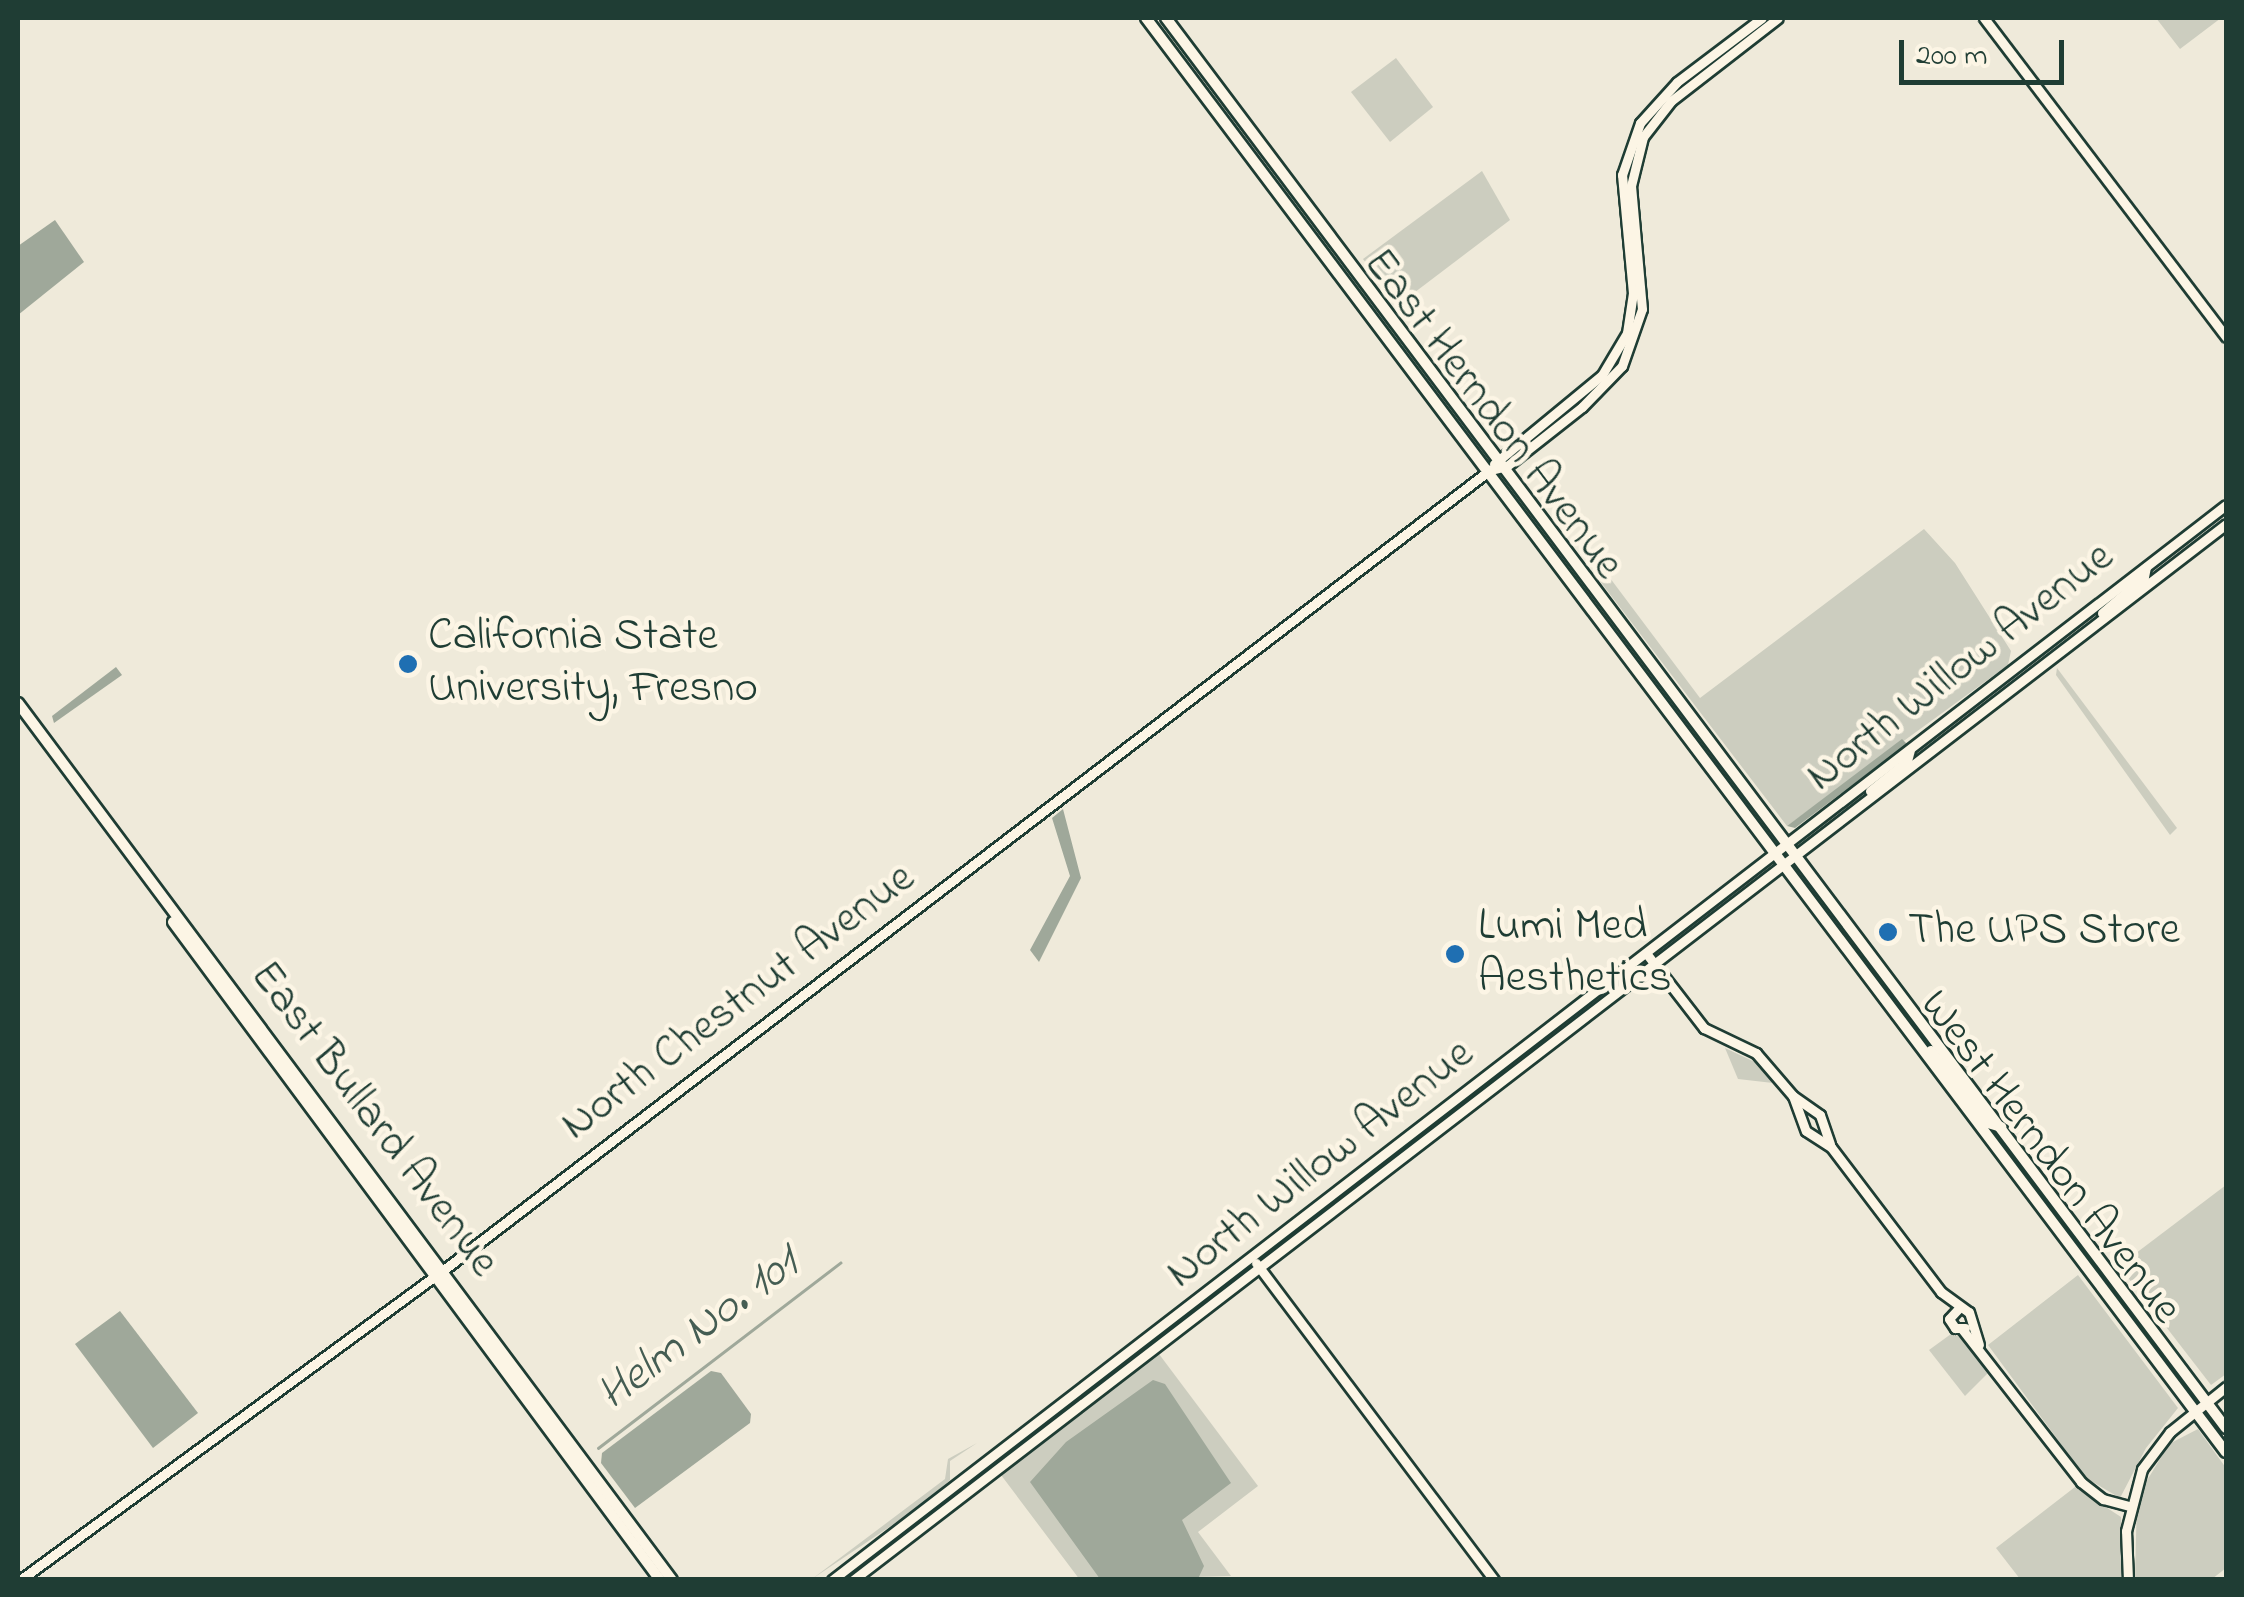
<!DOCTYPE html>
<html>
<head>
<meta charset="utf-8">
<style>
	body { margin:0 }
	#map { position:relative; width:2244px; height:1597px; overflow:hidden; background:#efeada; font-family:"Indie Flower",sans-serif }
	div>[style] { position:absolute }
	.green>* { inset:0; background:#cccdbf }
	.water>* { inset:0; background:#9fa89a }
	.stream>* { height:2.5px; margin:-1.25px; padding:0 1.25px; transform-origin:1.25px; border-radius:1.25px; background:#9fa89a }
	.roads { filter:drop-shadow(2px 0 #1f3d34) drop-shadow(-2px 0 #1f3d34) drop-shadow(0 2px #1f3d34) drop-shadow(0 -2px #1f3d34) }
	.tertiary>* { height:9px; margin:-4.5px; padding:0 4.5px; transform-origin:4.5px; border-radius:4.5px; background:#fcf5e5 }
	.secondary>* { height:9px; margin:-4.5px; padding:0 4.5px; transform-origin:4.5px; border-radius:4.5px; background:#fcf5e5 }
	.primary>* { height:10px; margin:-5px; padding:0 5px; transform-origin:5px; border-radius:5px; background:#fcf5e5 }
	.dots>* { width:28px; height:28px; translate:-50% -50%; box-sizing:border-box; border:5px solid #fcf5e5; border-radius:50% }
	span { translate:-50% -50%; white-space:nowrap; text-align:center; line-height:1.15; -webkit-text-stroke:9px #fcf5e5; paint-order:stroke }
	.street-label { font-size:45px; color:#1f3d34 }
	.poi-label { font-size:45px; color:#1f3d34 }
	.left { translate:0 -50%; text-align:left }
	.water-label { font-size:48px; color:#455d53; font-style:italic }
	.frame { position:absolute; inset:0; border:20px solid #1f3d34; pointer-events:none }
	.scale { position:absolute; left:1899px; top:40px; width:165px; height:45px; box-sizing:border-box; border:5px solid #1f3d34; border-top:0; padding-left:12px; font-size:30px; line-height:35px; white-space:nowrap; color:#1f3d34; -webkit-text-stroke:8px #fcf5e5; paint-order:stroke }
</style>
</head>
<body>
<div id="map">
	<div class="green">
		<div style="clip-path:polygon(2156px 18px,2221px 18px,2180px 49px)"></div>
		<div style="clip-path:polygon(1396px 58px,1433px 107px,1390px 142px,1351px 92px)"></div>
		<div style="clip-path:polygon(1482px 171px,1510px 220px,1398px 305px,1363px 259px)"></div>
		<div style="clip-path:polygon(1924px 529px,1955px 563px,2011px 651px,2008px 665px,1787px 826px,1593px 572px,1601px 566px,1700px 698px)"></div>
		<div style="clip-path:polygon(2057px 668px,2177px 828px,2170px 835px,2056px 675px)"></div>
		<div style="clip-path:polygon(1725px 1048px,1757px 1063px,1773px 1083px,1738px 1079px)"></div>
		<div style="clip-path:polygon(2226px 1185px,2226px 1374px,2211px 1385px,2119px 1266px)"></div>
		<div style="clip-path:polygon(2078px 1275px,2178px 1408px,2146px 1448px,2120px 1498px,2086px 1478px,1988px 1345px)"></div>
		<div style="clip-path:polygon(1951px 1334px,1966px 1339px,1990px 1371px,1965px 1396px,1929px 1350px)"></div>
		<div style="clip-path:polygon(1159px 1354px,1258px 1486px,1198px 1532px,1231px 1576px,1080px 1580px,1001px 1475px)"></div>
		<div style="clip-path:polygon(2198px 1429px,2226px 1468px,2226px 1568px,2212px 1579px,2135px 1580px,2137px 1497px,2169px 1444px)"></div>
		<div style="clip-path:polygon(977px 1443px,950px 1461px,950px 1480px,922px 1505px,812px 1579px,945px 1479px,948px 1459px)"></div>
		<div style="clip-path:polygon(2075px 1487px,2121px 1517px,2123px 1579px,2020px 1579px,1996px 1548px)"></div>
	</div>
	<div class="water">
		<div style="clip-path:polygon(55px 220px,84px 262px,18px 315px,18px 246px)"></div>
		<div style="clip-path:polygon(116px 667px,122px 675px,54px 723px,52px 716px)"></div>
		<div style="clip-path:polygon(1902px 739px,1907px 744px,1795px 828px,1787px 826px)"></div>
		<div style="clip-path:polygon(1063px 809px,1081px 878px,1039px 962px,1030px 950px,1070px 876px,1052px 818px)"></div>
		<div style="clip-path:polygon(120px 1311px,198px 1413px,153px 1448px,75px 1344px)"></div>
		<div style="clip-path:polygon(711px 1371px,721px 1373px,751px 1414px,750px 1423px,635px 1508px,601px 1463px,602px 1453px)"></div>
		<div style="clip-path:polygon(1153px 1380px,1165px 1384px,1231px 1483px,1182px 1520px,1204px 1566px,1198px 1579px,1100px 1579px,1030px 1482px,1066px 1442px)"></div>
	</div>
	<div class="stream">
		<div style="left:598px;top:1448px;width:305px;rotate:-37.4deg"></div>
	</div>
	<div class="roads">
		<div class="tertiary">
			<div style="left:1984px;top:18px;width:400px;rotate:52.8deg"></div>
			<div style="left:1646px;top:953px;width:95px;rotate:52.3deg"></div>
			<div style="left:1704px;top:1028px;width:58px;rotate:25.7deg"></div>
			<div style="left:1756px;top:1053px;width:57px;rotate:49.3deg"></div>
			<div style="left:1793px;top:1096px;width:33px;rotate:35deg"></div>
			<div style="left:1820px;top:1115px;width:31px;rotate:71deg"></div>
			<div style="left:1793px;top:1096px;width:37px;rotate:70deg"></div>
			<div style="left:1806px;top:1131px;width:30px;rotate:33deg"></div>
			<div style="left:1831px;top:1147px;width:182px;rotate:52.8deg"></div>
			<div style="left:1941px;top:1292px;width:34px;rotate:36deg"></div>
			<div style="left:1969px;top:1312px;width:34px;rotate:73deg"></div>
			<div style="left:1256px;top:1263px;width:396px;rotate:53.1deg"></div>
			<div style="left:1960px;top:1307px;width:16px;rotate:133deg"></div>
			<div style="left:1949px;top:1319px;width:11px;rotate:56deg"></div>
			<div style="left:1955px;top:1328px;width:10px"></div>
			<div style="left:1962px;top:1329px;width:194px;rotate:52.1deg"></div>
			<div style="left:2081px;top:1482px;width:28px;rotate:38deg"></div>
			<div style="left:2103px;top:1499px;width:27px;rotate:15deg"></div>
			<div style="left:20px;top:1580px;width:533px;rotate:-36.22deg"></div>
			<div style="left:450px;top:1265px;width:1309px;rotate:-37.4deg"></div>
			<div style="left:2128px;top:1580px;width:49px;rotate:-92.3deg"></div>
			<div style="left:2126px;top:1531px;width:64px;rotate:-75.5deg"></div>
			<div style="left:2142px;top:1469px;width:46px;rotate:-52.9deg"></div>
			<div style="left:2170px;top:1432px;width:72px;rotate:-38.8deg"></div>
		</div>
		<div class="secondary">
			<div style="left:1494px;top:464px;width:140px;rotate:-39.5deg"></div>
			<div style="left:1602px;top:375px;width:49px;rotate:-59.2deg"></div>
			<div style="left:1627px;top:333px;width:40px;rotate:-81.5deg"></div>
			<div style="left:1633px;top:293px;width:119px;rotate:-95.3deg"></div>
			<div style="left:1622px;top:175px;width:55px;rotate:-70.9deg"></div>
			<div style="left:1640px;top:123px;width:55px;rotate:-47.9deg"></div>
			<div style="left:1677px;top:82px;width:106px;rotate:-37deg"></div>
			<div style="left:1490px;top:470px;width:17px;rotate:-13deg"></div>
			<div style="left:1507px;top:466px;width:95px;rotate:-38.2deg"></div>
			<div style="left:1582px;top:407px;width:57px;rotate:-45.7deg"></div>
			<div style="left:1622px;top:366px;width:60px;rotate:-70.7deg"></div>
			<div style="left:1642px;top:309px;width:123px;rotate:-95.1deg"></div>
			<div style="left:1631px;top:186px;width:50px;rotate:-76.2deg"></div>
			<div style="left:1643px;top:137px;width:46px;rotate:-52.1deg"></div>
			<div style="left:1671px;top:101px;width:135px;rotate:-37.8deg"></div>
			<div style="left:2102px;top:613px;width:55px;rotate:-40.6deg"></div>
			<div style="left:2144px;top:577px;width:10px;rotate:-79deg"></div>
			<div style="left:1870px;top:791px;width:48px;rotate:-39deg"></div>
			<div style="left:1907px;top:761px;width:11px;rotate:-75deg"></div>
			<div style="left:832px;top:1580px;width:1760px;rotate:-37.64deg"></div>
			<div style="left:853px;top:1580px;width:1732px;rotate:-37.56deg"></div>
		</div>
		<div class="primary">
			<div style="left:1146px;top:18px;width:1795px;rotate:53.02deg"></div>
			<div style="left:1166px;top:18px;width:1764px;rotate:53.07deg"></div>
			<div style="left:18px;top:703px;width:1094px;rotate:53.29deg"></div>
			<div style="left:173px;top:922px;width:819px;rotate:53.49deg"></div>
			<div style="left:1931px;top:1051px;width:92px;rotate:51.6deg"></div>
			<div style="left:1988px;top:1123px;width:14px;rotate:17deg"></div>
		</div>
	</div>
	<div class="dots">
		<div style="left:408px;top:664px;background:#1f6fb2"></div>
		<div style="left:1888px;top:932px;background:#1f6fb2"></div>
		<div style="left:1455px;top:954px;background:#1f6fb2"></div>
	</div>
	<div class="street-label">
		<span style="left:1492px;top:415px;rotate:53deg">East Herndon Avenue</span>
		<span style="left:1961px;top:668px;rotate:-38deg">North Willow Avenue</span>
		<span style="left:739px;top:1003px;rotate:-37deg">North Chestnut Avenue</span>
		<span style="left:373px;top:1120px;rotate:53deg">East Bullard Avenue</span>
		<span style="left:2049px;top:1158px;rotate:53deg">West Herndon Avenue</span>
		<span style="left:1321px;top:1165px;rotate:-38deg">North Willow Avenue</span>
	</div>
	<div class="poi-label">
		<span class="left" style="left:428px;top:664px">California State<br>University, Fresno</span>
		<span class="left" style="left:1478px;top:954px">Lumi Med<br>Aesthetics</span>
		<span class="left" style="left:1908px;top:932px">The UPS Store</span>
	</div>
	<div class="water-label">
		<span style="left:699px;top:1330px;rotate:-37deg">Helm No. 101</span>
	</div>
	<div class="frame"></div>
	<div class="scale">200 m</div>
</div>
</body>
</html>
